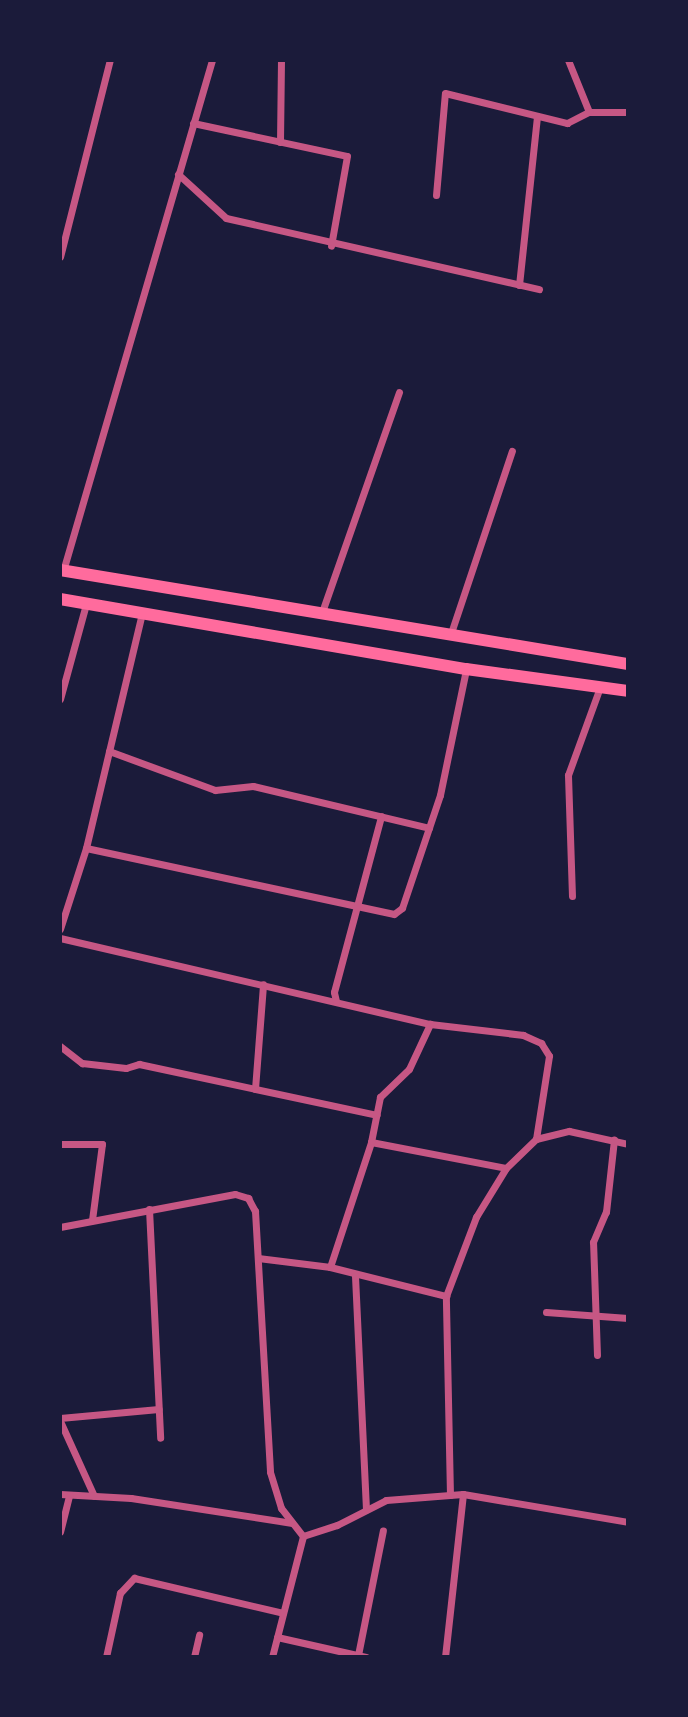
<!DOCTYPE html>
<html>
<head>
<meta charset="utf-8">
<style>
	body { margin:0 }
	#map { position:relative; width:688px; height:1717px; overflow:hidden; background:#1b1b3a; font-family:Quicksand,sans-serif }
	div>[style] { position:absolute }
	.minor>* { height:7px; margin:-3.5px; padding:0 3.5px; transform-origin:3.5px; border-radius:3.5px; background:#c65784 }
	.primary>* { height:12px; margin:-6px; padding:0 6px; transform-origin:6px; border-radius:6px; background:#ff6b9d }
	span { translate:-50% -50%; white-space:nowrap; text-align:center; line-height:1.15; -webkit-text-stroke:6px #1b1b3a; paint-order:stroke }
	.frame { position:absolute; inset:0; border:62px solid #1b1b3a; pointer-events:none }
</style>
</head>
<body>
<div id="map">
	<div class="minor">
		<div style="left:568px;top:60px;width:56px;rotate:68deg"></div>
		<div style="left:589px;top:112px;width:39px"></div>
		<div style="left:193px;top:123px;width:157px;rotate:12.1deg"></div>
		<div style="left:347px;top:156px;width:91px;rotate:100.1deg"></div>
		<div style="left:280px;top:142px;width:82px;rotate:-89.3deg"></div>
		<div style="left:178px;top:174px;width:65px;rotate:42.5deg"></div>
		<div style="left:226px;top:218px;width:321px;rotate:12.8deg"></div>
		<div style="left:436px;top:195px;width:102px;rotate:-85deg"></div>
		<div style="left:445px;top:93px;width:126px;rotate:13.8deg"></div>
		<div style="left:567px;top:123px;width:25px;rotate:-27deg"></div>
		<div style="left:60px;top:257px;width:203px;rotate:-75.8deg"></div>
		<div style="left:519px;top:285px;width:170px;rotate:-83.9deg"></div>
		<div style="left:63px;top:571px;width:532px;rotate:-73.74deg"></div>
		<div style="left:322px;top:612px;width:233px;rotate:-70.7deg"></div>
		<div style="left:451px;top:633px;width:192px;rotate:-71.5deg"></div>
		<div style="left:60px;top:699px;width:98px;rotate:-74.7deg"></div>
		<div style="left:109px;top:751px;width:113px;rotate:20.2deg"></div>
		<div style="left:215px;top:790px;width:38px;rotate:-6deg"></div>
		<div style="left:253px;top:786px;width:181px;rotate:13.4deg"></div>
		<div style="left:86px;top:848px;width:315px;rotate:12.1deg"></div>
		<div style="left:394px;top:914px;width:10px;rotate:-37deg"></div>
		<div style="left:402px;top:908px;width:119px;rotate:-71.4deg"></div>
		<div style="left:440px;top:795px;width:129px;rotate:-78.3deg"></div>
		<div style="left:572px;top:896px;width:121px;rotate:-91.9deg"></div>
		<div style="left:568px;top:775px;width:94px;rotate:-70deg"></div>
		<div style="left:60px;top:929px;width:85px;rotate:-72.2deg"></div>
		<div style="left:86px;top:848px;width:242px;rotate:-76.6deg"></div>
		<div style="left:60px;top:938px;width:380px;rotate:13.1deg"></div>
		<div style="left:430px;top:1024px;width:94px;rotate:6.7deg"></div>
		<div style="left:523px;top:1035px;width:20px;rotate:24deg"></div>
		<div style="left:541px;top:1043px;width:15px;rotate:58deg"></div>
		<div style="left:549px;top:1056px;width:84px;rotate:98.9deg"></div>
		<div style="left:336px;top:1001px;width:9px;rotate:-103deg"></div>
		<div style="left:334px;top:992px;width:182px;rotate:-75deg"></div>
		<div style="left:60px;top:1046px;width:28px;rotate:38deg"></div>
		<div style="left:82px;top:1063px;width:44px;rotate:6.5deg"></div>
		<div style="left:126px;top:1068px;width:14px;rotate:-17deg"></div>
		<div style="left:139px;top:1064px;width:243px;rotate:12.1deg"></div>
		<div style="left:255px;top:1089px;width:105px;rotate:-85.6deg"></div>
		<div style="left:371px;top:1142px;width:137px;rotate:10.9deg"></div>
		<div style="left:60px;top:1144px;width:42px"></div>
		<div style="left:102px;top:1144px;width:77px;rotate:97.5deg"></div>
		<div style="left:149px;top:1209px;width:229px;rotate:87.2deg"></div>
		<div style="left:60px;top:1227px;width:178px;rotate:-10.7deg"></div>
		<div style="left:235px;top:1194px;width:14px;rotate:17deg"></div>
		<div style="left:248px;top:1198px;width:15px;rotate:62deg"></div>
		<div style="left:255px;top:1211px;width:261px;rotate:86.7deg"></div>
		<div style="left:270px;top:1472px;width:38px;rotate:73deg"></div>
		<div style="left:281px;top:1508px;width:36px;rotate:52deg"></div>
		<div style="left:258px;top:1258px;width:73px;rotate:7.1deg"></div>
		<div style="left:330px;top:1267px;width:120px;rotate:14deg"></div>
		<div style="left:330px;top:1267px;width:132px;rotate:-71.8deg"></div>
		<div style="left:371px;top:1142px;width:46px;rotate:-78.7deg"></div>
		<div style="left:380px;top:1097px;width:40px;rotate:-44deg"></div>
		<div style="left:409px;top:1069px;width:50px;rotate:-65deg"></div>
		<div style="left:355px;top:1276px;width:234px;rotate:87.3deg"></div>
		<div style="left:546px;top:1312px;width:82px;rotate:4.2deg"></div>
		<div style="left:597px;top:1355px;width:113px;rotate:-92deg"></div>
		<div style="left:593px;top:1242px;width:33px;rotate:-67deg"></div>
		<div style="left:606px;top:1212px;width:73px;rotate:-83.7deg"></div>
		<div style="left:60px;top:1418px;width:99px;rotate:-5.2deg"></div>
		<div style="left:60px;top:1421px;width:82px;rotate:65.6deg"></div>
		<div style="left:60px;top:1494px;width:71px;rotate:3.2deg"></div>
		<div style="left:131px;top:1498px;width:163px;rotate:8.8deg"></div>
		<div style="left:450px;top:1495px;width:199px;rotate:-91.2deg"></div>
		<div style="left:446px;top:1296px;width:85px;rotate:-69.2deg"></div>
		<div style="left:476px;top:1217px;width:57px;rotate:-58.5deg"></div>
		<div style="left:506px;top:1168px;width:42px;rotate:-44deg"></div>
		<div style="left:536px;top:1139px;width:34px;rotate:-14deg"></div>
		<div style="left:569px;top:1131px;width:60px;rotate:12.4deg"></div>
		<div style="left:60px;top:1532px;width:38px;rotate:-76deg"></div>
		<div style="left:303px;top:1536px;width:36px;rotate:-18deg"></div>
		<div style="left:337px;top:1525px;width:55px;rotate:-27deg"></div>
		<div style="left:386px;top:1500px;width:77px;rotate:-4.5deg"></div>
		<div style="left:463px;top:1494px;width:167px;rotate:9.6deg"></div>
		<div style="left:277px;top:1637px;width:91px;rotate:12.7deg"></div>
		<div style="left:358px;top:1655px;width:127px;rotate:-78.7deg"></div>
		<div style="left:106px;top:1657px;width:66px;rotate:-77.7deg"></div>
		<div style="left:120px;top:1593px;width:21px;rotate:-47deg"></div>
		<div style="left:134px;top:1578px;width:153px;rotate:13.2deg"></div>
		<div style="left:194px;top:1657px;width:23px;rotate:-77deg"></div>
		<div style="left:272px;top:1657px;width:125px;rotate:-75.6deg"></div>
		<div style="left:445px;top:1657px;width:164px;rotate:-83.7deg"></div>
	</div>
	<div class="primary">
		<div style="left:60px;top:570px;width:576px;rotate:9.4deg"></div>
		<div style="left:60px;top:599px;width:412px;rotate:9.8deg"></div>
		<div style="left:466px;top:669px;width:163px;rotate:7.7deg"></div>
	</div>
	<div class="frame"></div>
</div>
</body>
</html>
